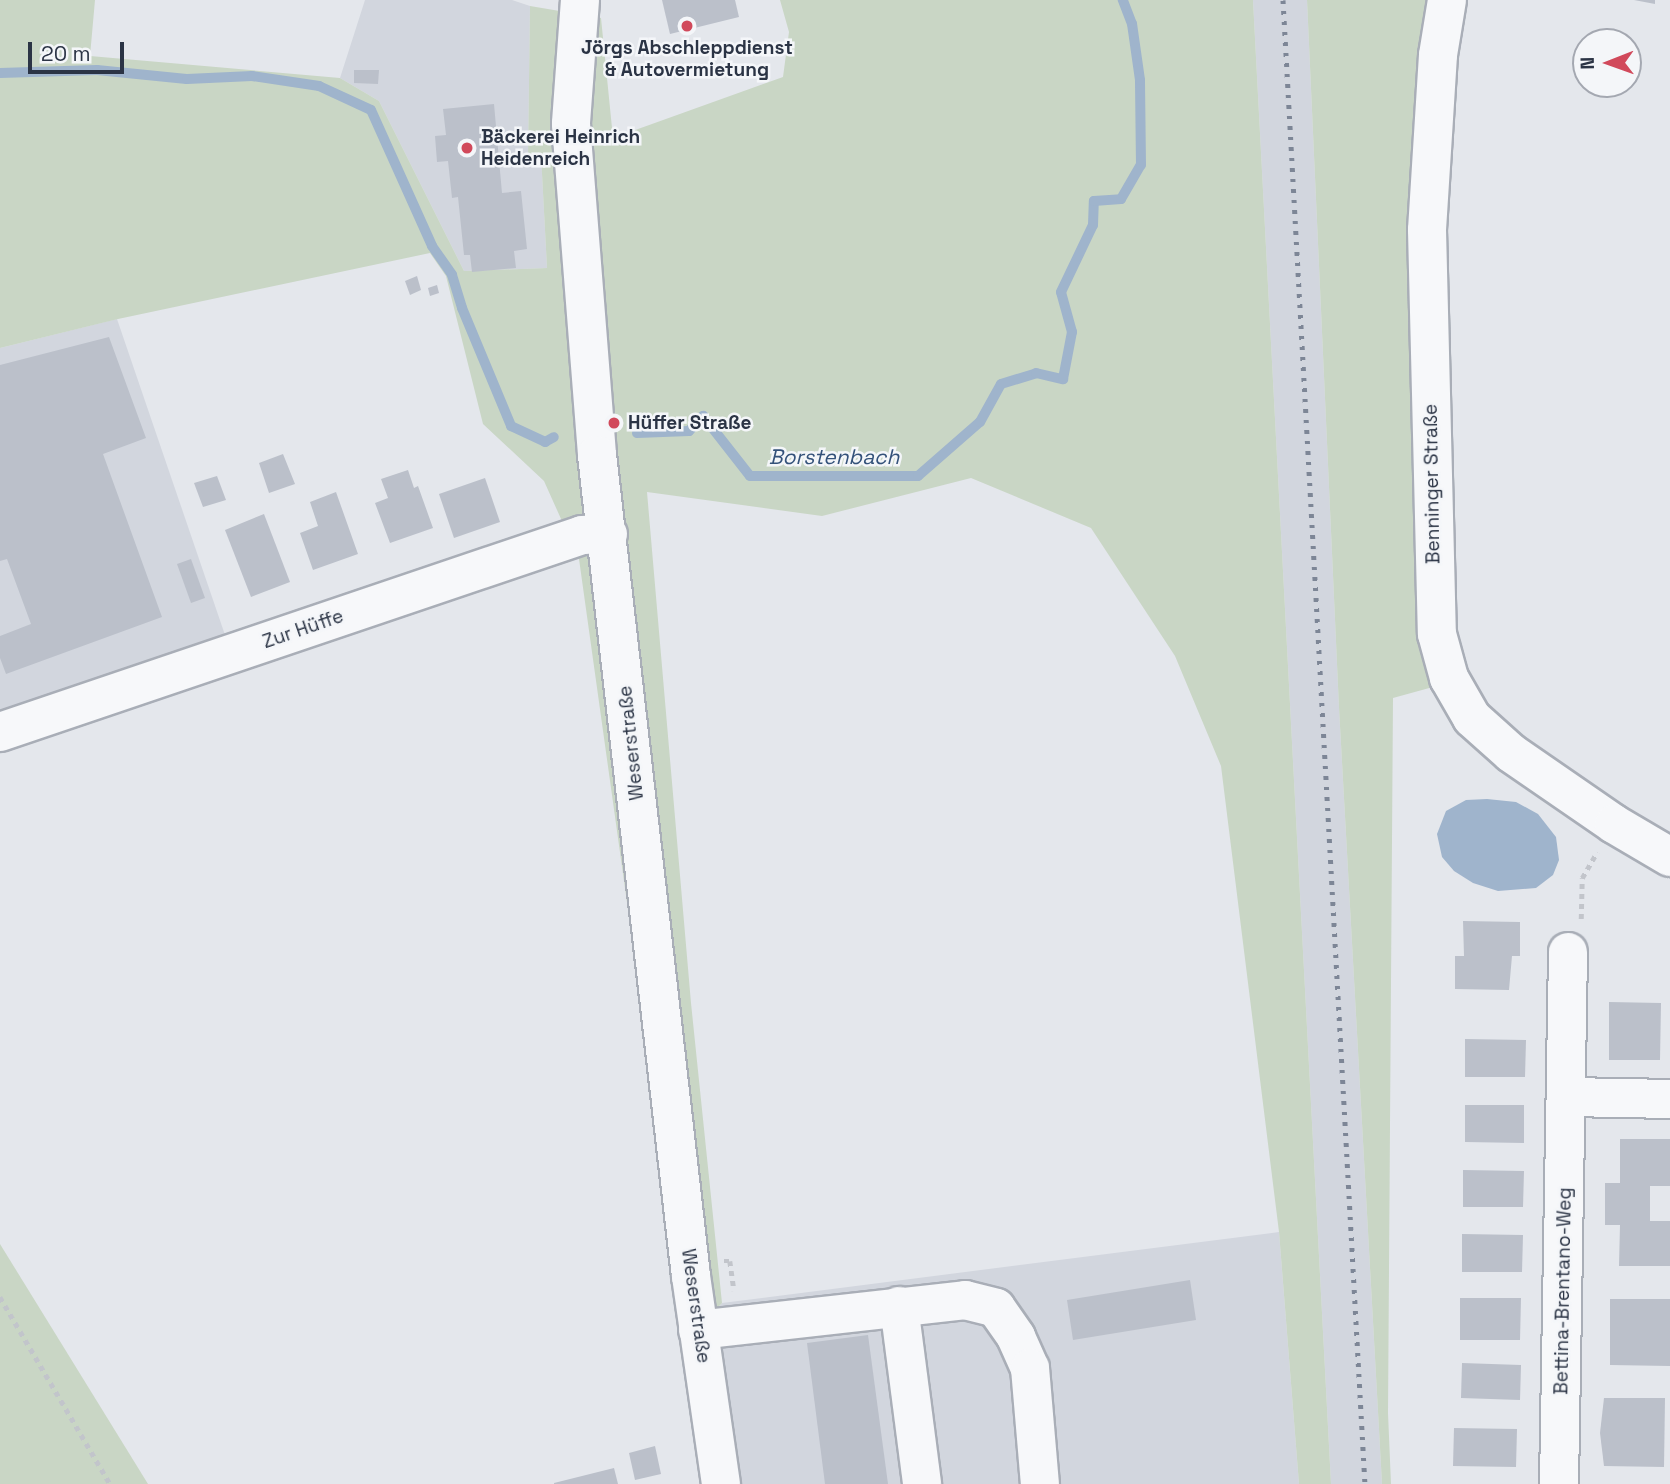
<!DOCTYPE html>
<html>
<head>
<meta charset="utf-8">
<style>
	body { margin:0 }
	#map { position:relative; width:1670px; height:1484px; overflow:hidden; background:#e4e7ec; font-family:"Space Grotesk",sans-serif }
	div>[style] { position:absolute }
	.built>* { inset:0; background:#d2d6de }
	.green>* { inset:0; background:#c9d6c5 }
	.water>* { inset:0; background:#9fb4cc }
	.stream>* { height:10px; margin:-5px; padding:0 5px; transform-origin:5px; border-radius:5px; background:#9fb4cc }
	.building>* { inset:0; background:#bbc0ca }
	.path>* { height:4.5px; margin-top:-2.25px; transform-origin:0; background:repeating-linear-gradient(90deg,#c2c5cb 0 5px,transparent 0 10px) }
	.roads { filter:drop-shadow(2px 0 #a9aeb7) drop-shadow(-2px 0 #a9aeb7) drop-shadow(0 2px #a9aeb7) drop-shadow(0 -2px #a9aeb7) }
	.minor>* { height:38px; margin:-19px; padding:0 19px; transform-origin:19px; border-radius:19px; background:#f7f8fa }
	.rail>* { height:5px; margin-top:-2.5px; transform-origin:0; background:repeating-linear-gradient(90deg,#7d8696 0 3.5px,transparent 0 10.5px) }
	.dots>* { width:19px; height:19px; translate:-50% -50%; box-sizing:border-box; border:4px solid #f4f6f9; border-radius:50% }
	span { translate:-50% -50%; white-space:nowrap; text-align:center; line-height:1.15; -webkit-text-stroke:5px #f4f6f9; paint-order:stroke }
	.poi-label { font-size:19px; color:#2b3445; font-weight:700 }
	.left { translate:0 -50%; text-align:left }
	.street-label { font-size:19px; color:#2b3445 }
	.water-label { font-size:21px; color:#34527a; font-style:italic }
	.north { position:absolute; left:1572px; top:28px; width:70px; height:70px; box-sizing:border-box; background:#f4f6f9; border:2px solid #a4a8b1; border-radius:50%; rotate:269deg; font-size:19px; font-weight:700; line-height:28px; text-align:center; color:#2b3445 }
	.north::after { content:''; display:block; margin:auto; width:24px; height:32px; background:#d1495b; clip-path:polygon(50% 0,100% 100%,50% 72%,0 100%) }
	.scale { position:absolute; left:28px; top:42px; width:96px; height:32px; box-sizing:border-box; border:4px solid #2b3445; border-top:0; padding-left:9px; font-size:21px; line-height:24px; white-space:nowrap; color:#2b3445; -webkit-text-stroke:5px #f4f6f9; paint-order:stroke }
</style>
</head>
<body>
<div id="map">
	<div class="built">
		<div style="clip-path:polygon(365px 0,512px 0,530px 6px,528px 155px,541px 154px,547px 268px,464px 271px,379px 101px,340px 78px)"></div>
		<div style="clip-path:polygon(1253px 0,1307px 0,1339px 708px,1382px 1484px,1331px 1484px)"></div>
		<div style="clip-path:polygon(117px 319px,238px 673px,0 754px,0 348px)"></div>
		<div style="clip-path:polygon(1279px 1232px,1299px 1484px,709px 1484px,688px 1339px,722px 1303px)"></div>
	</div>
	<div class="green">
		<div style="clip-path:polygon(0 0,95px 0,90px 56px,340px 78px,379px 101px,464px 271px,547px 268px,541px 155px,528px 155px,530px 6px,601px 18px,613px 138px,783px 77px,789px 32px,780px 0,1253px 0,1331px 1484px,1299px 1484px,1279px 1232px,1221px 766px,1175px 656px,1091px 528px,971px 478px,822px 516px,647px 492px,691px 1003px,722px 1303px,688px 1339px,579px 559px,544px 481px,483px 424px,446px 276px,430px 253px,118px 319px,0 348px)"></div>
		<div style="clip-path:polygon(1307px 0,1455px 0,1441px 132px,1444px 547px,1462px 679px,1393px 698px,1388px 1413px,1391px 1484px,1382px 1484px,1339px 708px)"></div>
		<div style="clip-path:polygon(0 1244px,148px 1484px,0 1484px)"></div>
	</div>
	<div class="water">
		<div style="clip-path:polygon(1487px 799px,1516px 802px,1538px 814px,1556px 837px,1559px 860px,1553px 875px,1536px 888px,1498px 891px,1473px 883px,1454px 871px,1442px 857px,1437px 834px,1446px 811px,1466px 800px)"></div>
	</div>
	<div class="stream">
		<div style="left:0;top:73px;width:97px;rotate:-1.8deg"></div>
		<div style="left:97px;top:70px;width:90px;rotate:5.7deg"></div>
		<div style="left:187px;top:79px;width:65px;rotate:-2.6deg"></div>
		<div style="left:252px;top:76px;width:68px;rotate:8.5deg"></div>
		<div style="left:319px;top:86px;width:57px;rotate:24.8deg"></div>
		<div style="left:371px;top:110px;width:149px;rotate:65.8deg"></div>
		<div style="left:432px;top:246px;width:35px;rotate:55deg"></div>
		<div style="left:452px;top:275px;width:34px;rotate:73deg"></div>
		<div style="left:462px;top:308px;width:128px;rotate:67.4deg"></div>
		<div style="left:511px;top:426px;width:38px;rotate:25deg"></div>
		<div style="left:545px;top:442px;width:10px;rotate:-29deg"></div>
		<div style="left:637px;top:433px;width:52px;rotate:-2.2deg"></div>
		<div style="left:689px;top:431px;width:21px;rotate:-47deg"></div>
		<div style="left:703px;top:416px;width:76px;rotate:51.9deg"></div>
		<div style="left:750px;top:476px;width:168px"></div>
		<div style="left:918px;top:476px;width:82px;rotate:-41.1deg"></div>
		<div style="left:980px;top:422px;width:43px;rotate:-61.1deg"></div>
		<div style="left:1001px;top:384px;width:37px;rotate:-17deg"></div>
		<div style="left:1036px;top:373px;width:28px;rotate:13deg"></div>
		<div style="left:1063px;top:379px;width:48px;rotate:-79.2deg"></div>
		<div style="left:1072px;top:332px;width:41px;rotate:-105.4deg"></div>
		<div style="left:1061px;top:292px;width:74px;rotate:-64.5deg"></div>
		<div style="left:1093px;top:225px;width:24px;rotate:-88deg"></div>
		<div style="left:1094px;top:201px;width:27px;rotate:-4deg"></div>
		<div style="left:1121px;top:199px;width:39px;rotate:-60deg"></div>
		<div style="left:1141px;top:165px;width:85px;rotate:-90.7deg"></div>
		<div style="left:1140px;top:80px;width:57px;rotate:-98.1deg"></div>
		<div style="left:1132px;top:24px;width:26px;rotate:-111deg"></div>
	</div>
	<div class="building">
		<div style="clip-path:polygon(662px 0,735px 0,739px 17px,670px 34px)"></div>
		<div style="clip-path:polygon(1634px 0,1655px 0,1655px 4px)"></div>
		<div style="clip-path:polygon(354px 70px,379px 70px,378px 84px,354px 83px)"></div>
		<div style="clip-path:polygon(494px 104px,502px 193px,521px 191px,527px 249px,514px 251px,516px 268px,472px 272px,470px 255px,464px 255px,458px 197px,452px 198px,448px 161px,437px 162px,435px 136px,446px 135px,443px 109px)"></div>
		<div style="clip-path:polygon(417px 276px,421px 290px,410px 295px,405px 281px)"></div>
		<div style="clip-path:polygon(437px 285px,439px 293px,430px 296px,428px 288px)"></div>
		<div style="clip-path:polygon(109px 337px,146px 438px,103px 454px,162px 617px,6px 674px,0 658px,0 636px,31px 624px,7px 559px,0 561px,0 365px)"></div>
		<div style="clip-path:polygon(283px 454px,295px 484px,269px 493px,259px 463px)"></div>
		<div style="clip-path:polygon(408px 470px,414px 488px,418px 486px,433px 528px,390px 543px,375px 503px,388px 498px,381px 479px)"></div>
		<div style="clip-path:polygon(217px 476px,226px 500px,203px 507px,194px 483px)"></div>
		<div style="clip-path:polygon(485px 478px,500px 522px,454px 538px,439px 494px)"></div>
		<div style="clip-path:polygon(336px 492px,358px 554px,313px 570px,300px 533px,318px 526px,310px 502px)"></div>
		<div style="clip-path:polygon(264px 514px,290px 582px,251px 597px,225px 530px)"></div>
		<div style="clip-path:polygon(191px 559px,205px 598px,191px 603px,177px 564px)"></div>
		<div style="clip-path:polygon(1463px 921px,1520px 922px,1520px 956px,1512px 956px,1509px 990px,1455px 989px,1455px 956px,1464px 956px)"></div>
		<div style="clip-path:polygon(1609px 1002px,1661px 1003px,1660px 1060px,1609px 1060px)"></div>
		<div style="clip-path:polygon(1465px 1039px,1526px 1040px,1525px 1077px,1465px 1077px)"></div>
		<div style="clip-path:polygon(1465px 1105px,1524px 1105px,1524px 1143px,1465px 1142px)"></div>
		<div style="clip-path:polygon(1620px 1139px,1670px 1139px,1670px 1186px,1650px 1186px,1650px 1221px,1670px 1221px,1670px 1266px,1619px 1266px,1620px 1225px,1605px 1225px,1605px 1183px,1620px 1183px)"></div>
		<div style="clip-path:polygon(1463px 1170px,1524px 1171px,1523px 1207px,1463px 1207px)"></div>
		<div style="clip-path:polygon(1462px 1234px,1523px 1235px,1522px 1272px,1462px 1272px)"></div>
		<div style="clip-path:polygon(1190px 1280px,1196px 1320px,1073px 1340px,1067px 1300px)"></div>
		<div style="clip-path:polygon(1460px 1298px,1521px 1298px,1520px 1340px,1460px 1340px)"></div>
		<div style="clip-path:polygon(1610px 1299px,1670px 1299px,1670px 1366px,1610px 1365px)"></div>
		<div style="clip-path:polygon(868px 1335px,888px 1484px,825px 1484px,807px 1343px)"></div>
		<div style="clip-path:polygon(1462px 1363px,1521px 1365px,1520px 1400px,1461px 1398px)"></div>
		<div style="clip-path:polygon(1604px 1398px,1665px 1398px,1664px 1467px,1604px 1466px,1600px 1433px)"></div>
		<div style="clip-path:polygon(1454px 1428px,1517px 1429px,1516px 1467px,1453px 1466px)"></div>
		<div style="clip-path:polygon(655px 1446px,661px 1474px,635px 1480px,629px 1453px)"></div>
		<div style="clip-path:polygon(614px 1468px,618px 1484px,554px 1484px,554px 1483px)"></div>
	</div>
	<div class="path">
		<div style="left:1581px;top:919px;width:41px;rotate:-88.6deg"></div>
		<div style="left:1582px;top:878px;width:30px;rotate:-60deg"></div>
		<div style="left:724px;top:1261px;width:6px"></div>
		<div style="left:730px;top:1261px;width:30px;rotate:82deg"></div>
		<div style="left:0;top:1297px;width:217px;rotate:59.5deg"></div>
	</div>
	<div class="roads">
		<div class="minor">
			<div style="left:580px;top:0;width:124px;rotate:94.2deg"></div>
			<div style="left:571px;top:124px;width:332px;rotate:85.5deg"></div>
			<div style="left:597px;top:455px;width:826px;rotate:83.47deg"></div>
			<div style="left:691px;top:1276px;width:210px;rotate:81.8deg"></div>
			<div style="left:1447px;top:0;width:56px;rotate:99.3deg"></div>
			<div style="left:1438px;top:55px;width:175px;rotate:93.6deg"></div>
			<div style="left:1427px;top:230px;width:404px;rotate:88.6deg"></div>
			<div style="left:1437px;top:634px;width:46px;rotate:74.7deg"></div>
			<div style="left:1449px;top:678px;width:46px;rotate:60.1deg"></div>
			<div style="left:1472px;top:718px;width:52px;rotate:41.9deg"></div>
			<div style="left:1511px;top:753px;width:125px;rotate:34.6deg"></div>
			<div style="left:1614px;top:824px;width:65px;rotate:30.5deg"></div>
			<div style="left:0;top:732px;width:614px;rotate:-18.7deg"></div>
			<div style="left:582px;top:535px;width:26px;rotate:-2deg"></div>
			<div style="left:1568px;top:1097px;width:102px;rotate:1.1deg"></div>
			<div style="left:899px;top:1306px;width:179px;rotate:82.6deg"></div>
			<div style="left:698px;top:1330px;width:269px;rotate:-6.4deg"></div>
			<div style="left:965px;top:1300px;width:32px;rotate:14deg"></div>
			<div style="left:996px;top:1308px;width:35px;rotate:55deg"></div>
			<div style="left:1016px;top:1337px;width:34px;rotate:66deg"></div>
			<div style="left:1030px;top:1368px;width:116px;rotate:85.1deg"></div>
			<div style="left:1559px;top:1484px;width:532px;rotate:-89.03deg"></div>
		</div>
	</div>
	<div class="rail">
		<div style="left:1283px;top:0;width:1486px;rotate:86.84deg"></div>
	</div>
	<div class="dots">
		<div style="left:687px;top:26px;background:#d1495b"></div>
		<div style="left:467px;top:148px;background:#d1495b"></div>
		<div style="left:614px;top:423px;background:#d1495b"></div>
	</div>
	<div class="poi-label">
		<span style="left:687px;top:59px">Jörgs Abschleppdienst<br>&amp; Autovermietung</span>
		<span class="left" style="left:481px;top:148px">Bäckerei Heinrich<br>Heidenreich</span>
		<span class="left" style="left:628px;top:423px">Hüffer Straße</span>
	</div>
	<div class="street-label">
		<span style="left:1432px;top:484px;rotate:-91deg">Benninger Straße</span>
		<span style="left:303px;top:629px;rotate:-19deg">Zur Hüffe</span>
		<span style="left:631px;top:743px;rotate:-96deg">Weserstraße</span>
		<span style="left:1563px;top:1291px;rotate:-89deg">Bettina-Brentano-Weg</span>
		<span style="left:696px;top:1306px;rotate:82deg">Weserstraße</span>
	</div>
	<div class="water-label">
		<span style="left:834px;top:457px">Borstenbach</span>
	</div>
	<div class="north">N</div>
	<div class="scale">20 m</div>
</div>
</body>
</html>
